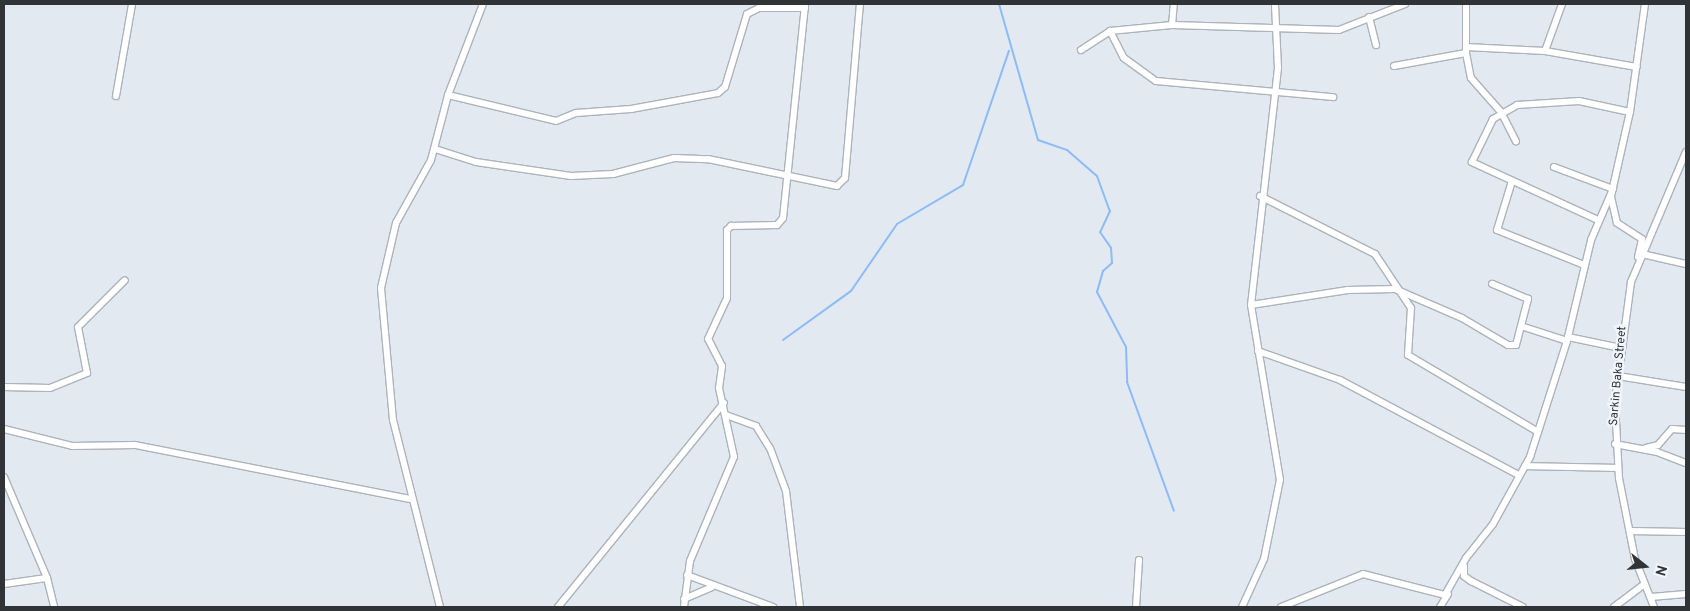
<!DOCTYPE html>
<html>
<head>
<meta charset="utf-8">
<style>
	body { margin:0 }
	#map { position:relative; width:1690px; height:611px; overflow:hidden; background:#e2e9f1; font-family:Overpass,sans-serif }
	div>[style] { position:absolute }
	.stream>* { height:2px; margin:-1px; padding:0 1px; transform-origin:1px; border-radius:1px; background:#8cbbf7 }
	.roads { filter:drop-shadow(1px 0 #acb3ba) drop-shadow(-1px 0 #acb3ba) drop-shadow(0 1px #acb3ba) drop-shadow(0 -1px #acb3ba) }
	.minor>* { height:6px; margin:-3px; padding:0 3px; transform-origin:3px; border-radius:3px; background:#fff }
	span { translate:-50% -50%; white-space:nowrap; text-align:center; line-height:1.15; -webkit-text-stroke:4.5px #eff6fe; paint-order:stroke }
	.street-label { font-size:12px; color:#313437 }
	.frame { position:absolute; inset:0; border:5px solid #313437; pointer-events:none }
	.north { position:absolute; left:1620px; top:541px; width:50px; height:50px; -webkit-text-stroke:4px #eff6fe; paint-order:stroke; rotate:106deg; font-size:14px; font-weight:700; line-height:20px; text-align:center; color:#313437 }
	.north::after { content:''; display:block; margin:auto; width:18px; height:22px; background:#313437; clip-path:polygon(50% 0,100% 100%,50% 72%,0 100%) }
</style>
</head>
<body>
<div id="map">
	<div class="stream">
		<div style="left:999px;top:4px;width:141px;rotate:74deg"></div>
		<div style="left:1038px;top:140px;width:31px;rotate:19deg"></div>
		<div style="left:1067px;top:150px;width:40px;rotate:41deg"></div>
		<div style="left:1097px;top:176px;width:37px;rotate:70deg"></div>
		<div style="left:1110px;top:211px;width:23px;rotate:115deg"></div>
		<div style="left:1100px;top:232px;width:19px;rotate:55deg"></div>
		<div style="left:1111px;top:248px;width:15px;rotate:86deg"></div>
		<div style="left:1112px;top:263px;width:12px;rotate:138deg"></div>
		<div style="left:1103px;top:271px;width:22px;rotate:106deg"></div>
		<div style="left:1097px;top:292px;width:62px;rotate:62.2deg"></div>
		<div style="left:1126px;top:347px;width:35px;rotate:88deg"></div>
		<div style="left:1127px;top:382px;width:137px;rotate:70deg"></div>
		<div style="left:783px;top:340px;width:84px;rotate:-35.8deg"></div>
		<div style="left:851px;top:291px;width:81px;rotate:-55.5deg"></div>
		<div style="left:897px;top:224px;width:77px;rotate:-30.6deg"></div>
		<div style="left:963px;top:185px;width:142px;rotate:-71.1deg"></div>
	</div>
	<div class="roads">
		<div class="minor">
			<div style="left:1466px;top:4px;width:49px;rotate:90deg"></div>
			<div style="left:1466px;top:53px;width:25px;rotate:79deg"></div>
			<div style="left:1471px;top:78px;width:45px;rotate:48.6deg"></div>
			<div style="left:1501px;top:112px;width:33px;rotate:63deg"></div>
			<div style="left:1369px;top:17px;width:29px;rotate:76deg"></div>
			<div style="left:1172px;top:25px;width:21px;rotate:-85deg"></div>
			<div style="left:1110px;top:31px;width:30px;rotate:63deg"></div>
			<div style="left:1124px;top:58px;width:39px;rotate:36deg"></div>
			<div style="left:1156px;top:81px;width:178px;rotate:5.2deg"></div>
			<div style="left:1466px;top:47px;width:79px;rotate:2.9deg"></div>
			<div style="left:1545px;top:51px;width:93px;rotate:9.9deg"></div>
			<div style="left:1081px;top:50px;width:35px;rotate:-33deg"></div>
			<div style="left:1110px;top:31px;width:62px;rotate:-5.5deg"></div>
			<div style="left:1172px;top:25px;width:167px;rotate:1.7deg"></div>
			<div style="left:1339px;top:30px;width:71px;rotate:-21.5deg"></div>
			<div style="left:1545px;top:51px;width:50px;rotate:-70.1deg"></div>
			<div style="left:1394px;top:66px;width:73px;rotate:-10.2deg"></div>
			<div style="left:448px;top:95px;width:111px;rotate:13.5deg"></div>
			<div style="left:556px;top:121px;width:22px;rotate:-22deg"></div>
			<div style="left:576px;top:113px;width:55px;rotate:-4.2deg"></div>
			<div style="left:631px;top:109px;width:88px;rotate:-10.4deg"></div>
			<div style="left:718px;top:93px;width:9px;rotate:-41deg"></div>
			<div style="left:725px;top:87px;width:76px;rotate:-73.2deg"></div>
			<div style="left:747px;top:14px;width:13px;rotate:-27deg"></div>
			<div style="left:759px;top:8px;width:46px"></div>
			<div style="left:116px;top:96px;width:93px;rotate:-80.1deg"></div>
			<div style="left:435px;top:149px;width:43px;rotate:17.6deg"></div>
			<div style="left:476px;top:162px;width:96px;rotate:8.4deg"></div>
			<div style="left:571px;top:176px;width:42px;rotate:-2.7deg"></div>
			<div style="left:613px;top:174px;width:63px;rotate:-14.7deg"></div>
			<div style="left:674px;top:158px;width:34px;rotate:2deg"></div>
			<div style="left:708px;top:159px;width:132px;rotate:11.8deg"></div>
			<div style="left:837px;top:186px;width:11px;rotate:-45deg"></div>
			<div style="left:845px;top:178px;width:175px;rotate:-85.1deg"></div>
			<div style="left:1512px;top:181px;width:51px;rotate:107deg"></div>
			<div style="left:1497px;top:230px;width:94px;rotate:21.9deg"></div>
			<div style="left:1260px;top:196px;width:129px;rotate:26.8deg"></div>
			<div style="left:1375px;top:254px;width:65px;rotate:56.3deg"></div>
			<div style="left:1411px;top:308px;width:47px;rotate:93.7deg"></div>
			<div style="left:1408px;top:355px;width:151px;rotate:30.6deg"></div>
			<div style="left:1598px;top:220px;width:139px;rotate:-155.3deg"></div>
			<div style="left:1472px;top:162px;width:48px;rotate:-64deg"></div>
			<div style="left:1493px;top:119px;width:28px;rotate:-30deg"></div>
			<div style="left:1517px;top:105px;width:62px;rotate:-3.7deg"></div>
			<div style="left:1579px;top:101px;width:52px;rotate:12.2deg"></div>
			<div style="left:1642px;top:254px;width:45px;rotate:12.8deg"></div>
			<div style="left:1638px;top:257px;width:18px;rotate:-77deg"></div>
			<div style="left:1642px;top:239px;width:30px;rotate:-147deg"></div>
			<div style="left:1617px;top:223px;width:28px;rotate:-103deg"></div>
			<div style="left:1611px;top:196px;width:86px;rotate:-77.3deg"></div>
			<div style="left:1630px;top:112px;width:109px;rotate:-82.1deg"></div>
			<div style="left:1251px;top:305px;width:98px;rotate:-8.8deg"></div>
			<div style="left:1348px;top:290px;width:47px;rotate:-1.2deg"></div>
			<div style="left:1395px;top:289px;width:73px;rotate:23.4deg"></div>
			<div style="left:1462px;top:318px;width:53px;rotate:30.4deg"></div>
			<div style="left:1508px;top:345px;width:8px"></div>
			<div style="left:1516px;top:345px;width:48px;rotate:-75.4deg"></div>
			<div style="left:1528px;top:299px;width:39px;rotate:-157deg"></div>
			<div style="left:1524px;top:327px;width:45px;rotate:18deg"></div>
			<div style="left:1568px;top:337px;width:54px;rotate:11.7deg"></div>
			<div style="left:1258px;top:351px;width:87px;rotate:19.5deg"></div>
			<div style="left:1340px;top:380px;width:203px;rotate:28deg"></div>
			<div style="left:1618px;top:376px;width:69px;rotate:9.2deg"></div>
			<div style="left:4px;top:387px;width:46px;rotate:1.2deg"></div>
			<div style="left:50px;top:388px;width:40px;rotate:-22deg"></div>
			<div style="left:87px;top:373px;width:47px;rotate:-101.1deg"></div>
			<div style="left:78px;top:327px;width:66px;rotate:-45deg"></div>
			<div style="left:726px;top:415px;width:32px;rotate:20deg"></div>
			<div style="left:756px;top:426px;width:26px;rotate:58deg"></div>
			<div style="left:770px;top:448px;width:46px;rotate:69.6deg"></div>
			<div style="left:786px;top:491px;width:117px;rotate:83.1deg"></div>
			<div style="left:4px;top:429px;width:70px;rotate:14deg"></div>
			<div style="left:72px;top:446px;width:63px;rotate:-0.9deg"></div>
			<div style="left:135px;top:445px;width:280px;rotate:11.1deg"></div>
			<div style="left:1615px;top:444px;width:43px;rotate:10.8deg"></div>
			<div style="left:1657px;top:452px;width:31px;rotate:21deg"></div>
			<div style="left:1646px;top:448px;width:12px;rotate:-14deg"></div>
			<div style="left:1658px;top:445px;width:21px;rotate:-49deg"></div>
			<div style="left:1672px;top:429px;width:14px;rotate:4deg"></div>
			<div style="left:1525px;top:466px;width:93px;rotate:1.2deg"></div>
			<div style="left:4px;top:477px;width:110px;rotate:66.9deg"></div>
			<div style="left:47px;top:578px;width:30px;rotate:76deg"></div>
			<div style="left:1630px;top:531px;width:56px;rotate:1deg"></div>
			<div style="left:1464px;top:566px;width:10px;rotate:90deg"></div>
			<div style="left:1464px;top:576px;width:9px;rotate:36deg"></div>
			<div style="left:1471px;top:581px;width:58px;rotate:26.6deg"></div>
			<div style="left:687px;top:575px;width:92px;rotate:20.4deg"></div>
			<div style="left:4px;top:584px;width:43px;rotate:-7.9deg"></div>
			<div style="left:1651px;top:597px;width:35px;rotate:-5deg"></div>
			<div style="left:684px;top:599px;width:30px;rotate:-23deg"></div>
			<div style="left:440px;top:607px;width:193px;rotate:-104.1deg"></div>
			<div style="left:393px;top:420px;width:133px;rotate:-95.2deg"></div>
			<div style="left:381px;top:288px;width:67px;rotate:-77deg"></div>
			<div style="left:396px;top:223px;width:72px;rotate:-60.9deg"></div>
			<div style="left:431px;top:160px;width:67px;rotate:-75.3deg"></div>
			<div style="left:448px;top:95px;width:97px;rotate:-69deg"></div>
			<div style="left:558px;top:607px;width:263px;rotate:-50.9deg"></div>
			<div style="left:684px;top:607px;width:46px;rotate:-82.6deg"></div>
			<div style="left:690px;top:561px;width:113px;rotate:-67.1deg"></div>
			<div style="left:734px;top:457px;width:71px;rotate:-102.3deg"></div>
			<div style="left:719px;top:388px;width:22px;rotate:-82deg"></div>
			<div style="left:722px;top:366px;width:30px;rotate:-117deg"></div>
			<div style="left:708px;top:339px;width:45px;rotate:-65.1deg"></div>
			<div style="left:727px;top:298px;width:68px;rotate:-90deg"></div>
			<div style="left:727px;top:230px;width:6px;rotate:-45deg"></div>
			<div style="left:731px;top:226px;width:46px;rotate:-1.2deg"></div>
			<div style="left:777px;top:225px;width:9px;rotate:-49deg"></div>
			<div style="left:783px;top:218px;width:215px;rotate:-84.1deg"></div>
			<div style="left:1136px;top:607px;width:47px;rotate:-86.3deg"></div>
			<div style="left:1242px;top:607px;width:53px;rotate:-65.4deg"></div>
			<div style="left:1264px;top:559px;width:81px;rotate:-78.6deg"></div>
			<div style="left:1280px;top:480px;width:177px;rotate:-99.4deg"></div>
			<div style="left:1251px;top:305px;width:239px;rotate:-83.5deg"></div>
			<div style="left:1278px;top:68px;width:64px;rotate:-92.7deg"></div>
			<div style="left:1281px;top:607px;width:88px;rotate:-21.9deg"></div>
			<div style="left:1363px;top:574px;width:85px;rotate:14.4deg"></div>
			<div style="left:1445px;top:595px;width:43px;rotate:-60.4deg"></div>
			<div style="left:1466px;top:558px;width:43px;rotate:-51.5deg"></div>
			<div style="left:1493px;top:524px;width:77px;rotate:-61.1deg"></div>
			<div style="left:1530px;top:457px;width:122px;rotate:-72.3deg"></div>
			<div style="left:1567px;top:341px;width:104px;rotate:-76.6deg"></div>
			<div style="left:1591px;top:240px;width:56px;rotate:-66.7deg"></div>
			<div style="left:1613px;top:189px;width:63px;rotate:-159.6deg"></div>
			<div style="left:1440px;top:607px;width:15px;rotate:-58deg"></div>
			<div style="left:1614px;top:607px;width:38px;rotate:-37deg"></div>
			<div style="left:1654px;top:607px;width:52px;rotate:-111.6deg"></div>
			<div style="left:1635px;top:559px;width:83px;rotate:-101.2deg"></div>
			<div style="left:1619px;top:478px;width:76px;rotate:-93deg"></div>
			<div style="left:1615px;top:402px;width:121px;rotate:-82.4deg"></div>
			<div style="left:1631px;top:282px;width:141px;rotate:-67.1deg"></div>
		</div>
	</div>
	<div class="street-label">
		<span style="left:1619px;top:376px;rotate:-85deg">Sarkin Baka Street</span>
	</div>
	<div class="frame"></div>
	<div class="north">N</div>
</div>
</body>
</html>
